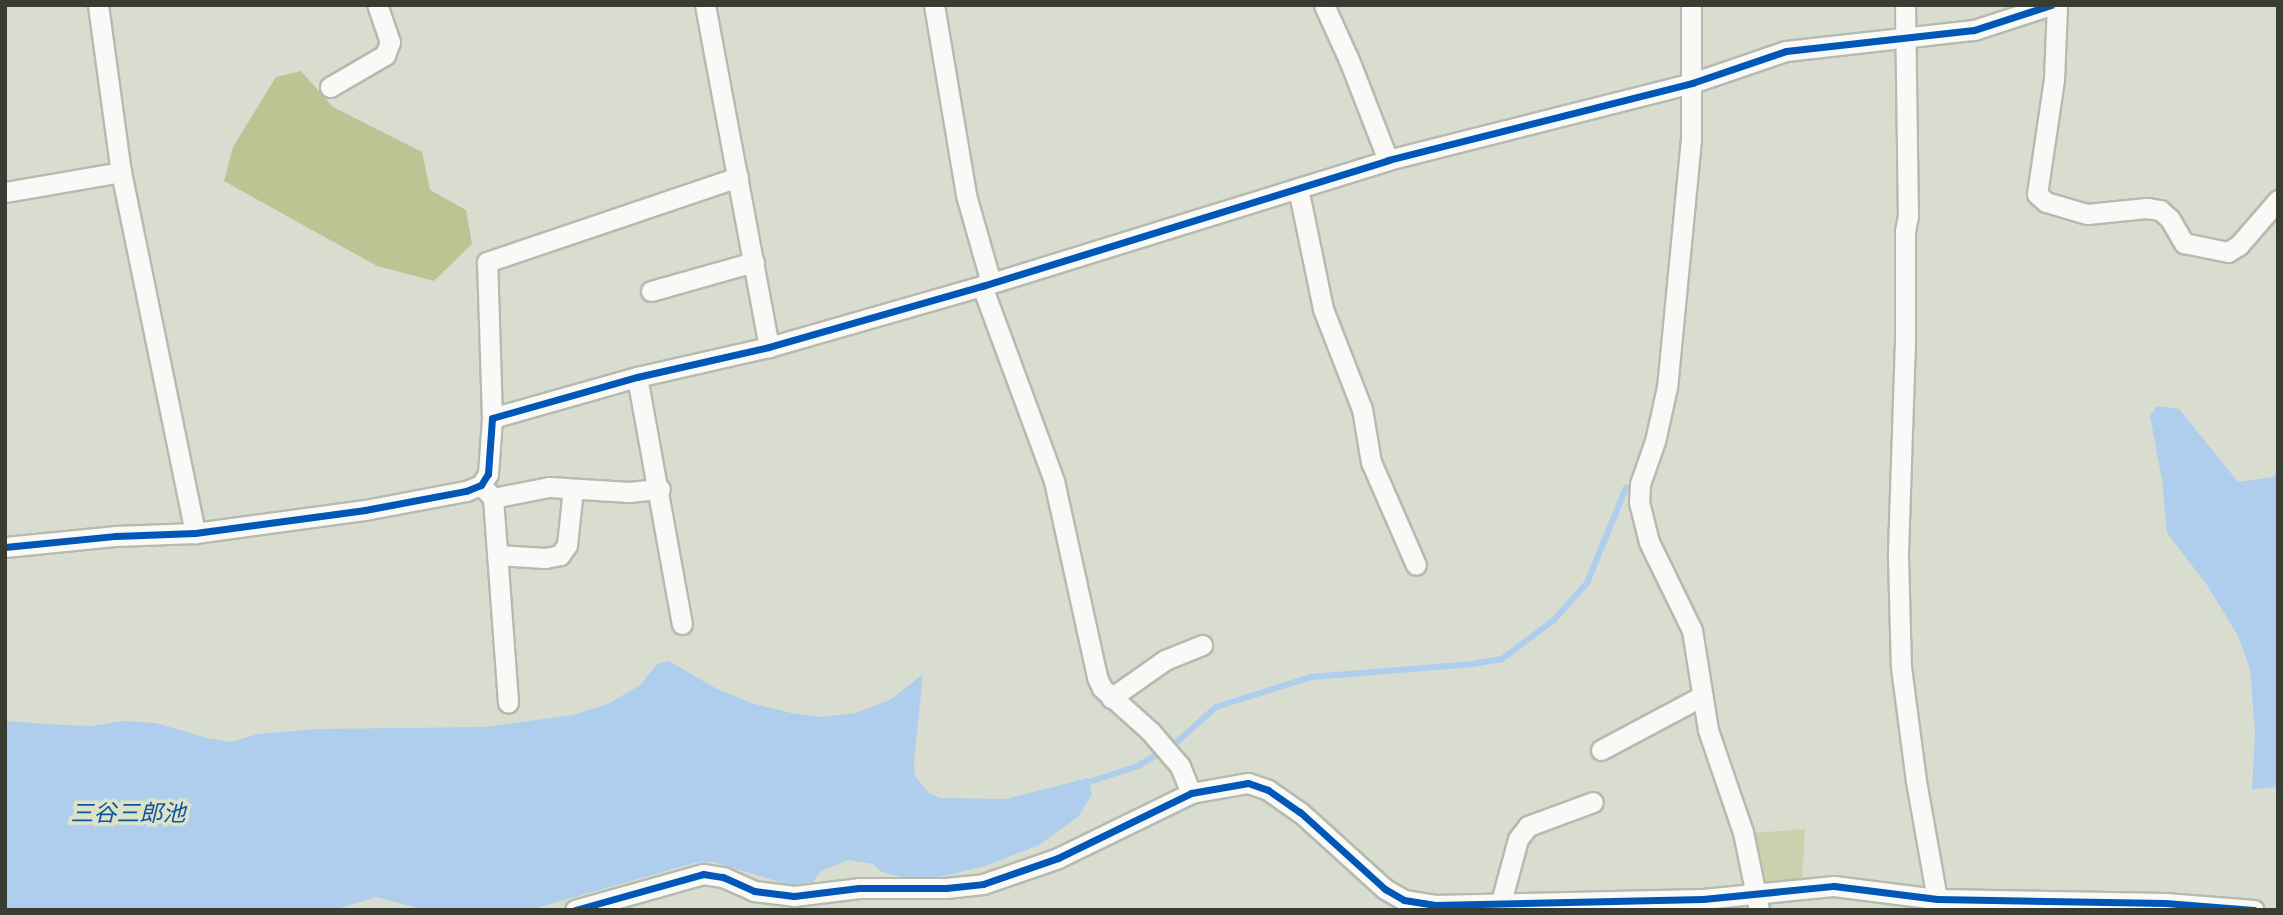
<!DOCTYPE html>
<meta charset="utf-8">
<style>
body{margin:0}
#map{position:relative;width:2283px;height:915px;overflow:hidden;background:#d9ddcf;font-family:"Alegreya Sans","Noto Sans JP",sans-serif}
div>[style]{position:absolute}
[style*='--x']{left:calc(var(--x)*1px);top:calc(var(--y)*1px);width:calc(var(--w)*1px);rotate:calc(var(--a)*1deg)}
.green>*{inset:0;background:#c9d2ad}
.forest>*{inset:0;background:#bbc594}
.water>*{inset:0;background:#afcdec}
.stream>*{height:6px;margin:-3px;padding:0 3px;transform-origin:3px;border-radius:3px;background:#afcdec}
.roads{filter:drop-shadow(2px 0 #b6baaf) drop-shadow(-2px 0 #b6baaf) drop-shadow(0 2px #b6baaf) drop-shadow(0 -2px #b6baaf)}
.street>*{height:19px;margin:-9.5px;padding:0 9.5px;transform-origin:9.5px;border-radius:9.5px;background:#f9faf8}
.cycleway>*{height:7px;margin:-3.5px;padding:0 3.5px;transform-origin:3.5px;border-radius:3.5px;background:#0057b8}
span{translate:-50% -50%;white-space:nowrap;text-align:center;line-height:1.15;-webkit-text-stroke:7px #dce3c9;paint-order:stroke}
.water-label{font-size:23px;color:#10569f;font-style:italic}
.frame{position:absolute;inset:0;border:7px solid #393c31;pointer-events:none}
</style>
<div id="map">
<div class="green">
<i style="clip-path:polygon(1805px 829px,1802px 881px,1769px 886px,1760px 881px,1752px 833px)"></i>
</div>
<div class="forest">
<i style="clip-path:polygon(301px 71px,333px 107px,422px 152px,430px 190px,466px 210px,472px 244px,434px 281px,377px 266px,224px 181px,233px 147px,276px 77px)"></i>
</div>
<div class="water">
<i style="clip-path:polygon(2157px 406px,2179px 409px,2238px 482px,2272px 477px,2278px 470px,2278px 787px,2252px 789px,2255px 732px,2250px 669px,2238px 636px,2207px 585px,2167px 533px,2162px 480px,2150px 416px)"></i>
<i style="clip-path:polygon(669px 661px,715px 688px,751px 703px,791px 713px,822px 717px,856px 713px,890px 700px,923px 674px,914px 760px,915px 776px,929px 793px,940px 798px,1006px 799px,1088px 778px,1092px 794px,1079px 816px,1039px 845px,985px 866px,939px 877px,905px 878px,882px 872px,873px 864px,848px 860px,821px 871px,813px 882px,790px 885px,713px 862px,694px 863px,529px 910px,425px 910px,377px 897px,333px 910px,5px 910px,5px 721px,62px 725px,93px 726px,123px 721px,156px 723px,207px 738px,231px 742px,258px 734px,317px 729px,487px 727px,573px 715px,608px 704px,640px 685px,657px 664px)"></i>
</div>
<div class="stream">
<i style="--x:1089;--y:782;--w:52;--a:-18.1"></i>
<i style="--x:1138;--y:766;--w:46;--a:-31.6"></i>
<i style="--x:1177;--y:742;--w:52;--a:-41.9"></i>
<i style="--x:1216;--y:707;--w:100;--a:-17.5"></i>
<i style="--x:1311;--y:677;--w:163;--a:-4.6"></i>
<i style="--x:1473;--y:664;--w:29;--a:-10"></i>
<i style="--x:1502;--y:659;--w:65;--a:-36.9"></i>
<i style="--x:1554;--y:620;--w:50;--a:-48.3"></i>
<i style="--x:1587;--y:583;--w:103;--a:-67.7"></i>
</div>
<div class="roads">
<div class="street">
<i style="--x:98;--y:5;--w:169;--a:82.2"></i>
<i style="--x:121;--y:172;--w:369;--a:78.4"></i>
<i style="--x:705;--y:5;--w:348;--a:79.4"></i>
<i style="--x:934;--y:5;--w:193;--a:80.4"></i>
<i style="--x:966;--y:195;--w:91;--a:74.1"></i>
<i style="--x:1324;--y:5;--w:60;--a:65.6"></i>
<i style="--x:1349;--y:60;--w:107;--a:68.7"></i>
<i style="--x:1691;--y:5;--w:134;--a:90"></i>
<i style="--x:1691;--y:139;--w:249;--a:95.5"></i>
<i style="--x:1667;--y:387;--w:55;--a:102.5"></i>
<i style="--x:1655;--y:441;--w:46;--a:109.2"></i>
<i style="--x:1640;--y:484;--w:18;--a:93"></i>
<i style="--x:1639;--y:502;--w:41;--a:76"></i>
<i style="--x:1649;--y:542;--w:98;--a:64"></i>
<i style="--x:1692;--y:630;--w:101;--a:80.9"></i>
<i style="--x:1708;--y:730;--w:108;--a:71.1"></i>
<i style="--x:1743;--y:832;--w:80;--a:78.4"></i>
<i style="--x:1905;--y:5;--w:211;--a:89.2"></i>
<i style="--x:1908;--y:216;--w:15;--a:101"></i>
<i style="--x:1905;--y:231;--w:110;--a:90"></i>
<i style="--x:1905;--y:341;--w:215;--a:91.9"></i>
<i style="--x:1898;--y:556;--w:111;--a:88.5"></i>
<i style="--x:1901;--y:667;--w:115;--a:82.5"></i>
<i style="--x:1916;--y:781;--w:120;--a:79.9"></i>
<i style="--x:2057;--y:5;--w:74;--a:92.3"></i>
<i style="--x:2054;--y:79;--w:116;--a:98.4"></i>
<i style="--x:2037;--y:194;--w:12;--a:42"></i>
<i style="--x:2046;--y:202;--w:43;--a:16.3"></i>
<i style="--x:2087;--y:214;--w:60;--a:-5.7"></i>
<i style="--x:2147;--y:208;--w:13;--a:9"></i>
<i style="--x:2160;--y:210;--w:13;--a:42"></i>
<i style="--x:2170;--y:219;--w:28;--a:60"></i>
<i style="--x:2184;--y:243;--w:45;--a:11.6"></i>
<i style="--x:2228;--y:252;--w:13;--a:-32"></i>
<i style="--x:2239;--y:245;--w:60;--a:-49.1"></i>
<i style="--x:330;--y:87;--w:64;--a:-30.2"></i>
<i style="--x:385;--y:55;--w:14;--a:-69"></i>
<i style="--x:390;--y:42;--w:39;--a:-109"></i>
<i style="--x:1298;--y:188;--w:124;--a:78.3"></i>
<i style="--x:1323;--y:309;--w:107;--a:68.7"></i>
<i style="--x:1362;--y:409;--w:54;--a:80.4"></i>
<i style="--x:1371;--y:462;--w:112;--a:66.4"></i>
<i style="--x:5;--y:192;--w:118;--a:-9.8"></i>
<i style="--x:982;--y:286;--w:208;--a:69.7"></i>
<i style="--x:1054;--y:481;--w:201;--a:77.6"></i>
<i style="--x:1097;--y:677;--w:12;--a:66"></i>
<i style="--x:1102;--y:688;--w:64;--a:41.9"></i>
<i style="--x:1150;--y:731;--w:46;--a:49.4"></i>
<i style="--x:1180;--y:766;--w:29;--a:68"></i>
<i style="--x:651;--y:291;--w:107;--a:-15.7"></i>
<i style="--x:637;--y:377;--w:251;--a:79.7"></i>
<i style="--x:492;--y:418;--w:156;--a:-91.8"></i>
<i style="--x:487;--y:262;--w:265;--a:-18.7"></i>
<i style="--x:481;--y:485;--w:18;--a:47"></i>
<i style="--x:493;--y:498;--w:205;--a:85.8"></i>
<i style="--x:493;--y:498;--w:57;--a:-11.1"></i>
<i style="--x:549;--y:487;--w:80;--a:3.6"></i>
<i style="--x:629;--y:492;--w:31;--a:-6"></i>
<i style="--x:5;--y:547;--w:112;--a:-5.7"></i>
<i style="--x:116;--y:536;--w:79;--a:-2.2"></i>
<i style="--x:195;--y:533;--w:172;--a:-7.7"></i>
<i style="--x:365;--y:510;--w:103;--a:-10.7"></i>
<i style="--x:466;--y:491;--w:16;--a:-22"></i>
<i style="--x:481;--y:485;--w:13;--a:-58"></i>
<i style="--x:488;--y:474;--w:56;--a:-85.9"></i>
<i style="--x:492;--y:418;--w:151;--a:-15.8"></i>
<i style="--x:637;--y:377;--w:135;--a:-12.8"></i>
<i style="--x:769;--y:347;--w:222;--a:-16"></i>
<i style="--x:982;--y:286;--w:425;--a:-17.2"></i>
<i style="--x:1388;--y:160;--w:314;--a:-14.2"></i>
<i style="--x:1692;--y:83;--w:99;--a:-18.8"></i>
<i style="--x:1786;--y:51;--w:189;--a:-6.4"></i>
<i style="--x:1974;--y:30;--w:81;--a:-18"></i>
<i style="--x:497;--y:555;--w:48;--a:3.6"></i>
<i style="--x:545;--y:558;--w:15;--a:-11"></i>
<i style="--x:560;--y:555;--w:12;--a:-55"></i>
<i style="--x:567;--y:545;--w:56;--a:-83.9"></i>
<i style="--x:1111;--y:698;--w:66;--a:-35.1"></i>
<i style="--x:1165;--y:660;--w:40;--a:-22"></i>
<i style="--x:1601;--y:750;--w:115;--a:-28.1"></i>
<i style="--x:1501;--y:902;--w:65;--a:-74.9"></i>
<i style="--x:1518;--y:839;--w:16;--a:-52"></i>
<i style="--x:1528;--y:826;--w:69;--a:-20.3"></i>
<i style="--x:575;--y:910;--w:133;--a:-15.7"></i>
<i style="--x:703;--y:874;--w:20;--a:9"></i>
<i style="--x:723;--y:877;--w:34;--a:24"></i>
<i style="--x:754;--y:891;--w:40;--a:7.1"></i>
<i style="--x:794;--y:896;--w:65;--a:-7"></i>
<i style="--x:859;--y:888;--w:87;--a:0"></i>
<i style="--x:946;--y:888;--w:37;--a:-6"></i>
<i style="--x:983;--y:884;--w:79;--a:-19.1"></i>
<i style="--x:1058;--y:858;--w:148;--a:-26"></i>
<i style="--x:1191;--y:793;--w:58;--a:-10"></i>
<i style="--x:1248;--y:783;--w:21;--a:19"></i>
<i style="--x:1268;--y:790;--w:39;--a:35"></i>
<i style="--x:1300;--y:812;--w:115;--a:42.2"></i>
<i style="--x:1385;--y:889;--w:22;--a:30"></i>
<i style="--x:1404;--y:900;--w:30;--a:9"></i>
<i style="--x:1434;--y:905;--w:269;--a:-1.3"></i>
<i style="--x:1703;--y:899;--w:132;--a:-5.7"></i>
<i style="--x:1834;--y:886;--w:104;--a:7.2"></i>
<i style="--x:1937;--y:899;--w:228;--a:1"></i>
<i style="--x:2165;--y:903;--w:89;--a:4.5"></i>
</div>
</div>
<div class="cycleway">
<i style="--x:5;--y:547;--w:112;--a:-5.7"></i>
<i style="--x:116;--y:536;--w:79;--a:-2.2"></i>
<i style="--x:195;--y:533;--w:172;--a:-7.7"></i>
<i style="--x:365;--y:510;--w:103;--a:-10.7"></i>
<i style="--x:466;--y:491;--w:16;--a:-22"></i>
<i style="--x:481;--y:485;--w:13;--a:-58"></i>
<i style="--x:488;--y:474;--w:56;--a:-85.9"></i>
<i style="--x:492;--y:418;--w:151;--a:-15.8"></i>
<i style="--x:637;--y:377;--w:135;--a:-12.8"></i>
<i style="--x:769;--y:347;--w:222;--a:-16"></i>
<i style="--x:982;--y:286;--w:425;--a:-17.2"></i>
<i style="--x:1388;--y:160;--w:314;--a:-14.2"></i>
<i style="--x:1692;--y:83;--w:99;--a:-18.8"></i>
<i style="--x:1786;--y:51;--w:189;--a:-6.4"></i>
<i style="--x:1974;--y:30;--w:81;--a:-18"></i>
<i style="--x:575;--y:910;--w:133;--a:-15.7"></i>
<i style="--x:703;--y:874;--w:20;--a:9"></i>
<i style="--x:723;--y:877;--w:34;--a:24"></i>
<i style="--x:754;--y:891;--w:40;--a:7.1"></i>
<i style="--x:794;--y:896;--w:65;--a:-7"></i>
<i style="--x:859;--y:888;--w:87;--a:0"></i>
<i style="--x:946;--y:888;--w:37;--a:-6"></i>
<i style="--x:983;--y:884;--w:79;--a:-19.1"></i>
<i style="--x:1058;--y:858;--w:148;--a:-26"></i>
<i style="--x:1191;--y:793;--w:58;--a:-10"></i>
<i style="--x:1248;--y:783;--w:21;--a:19"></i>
<i style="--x:1268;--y:790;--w:39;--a:35"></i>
<i style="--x:1300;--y:812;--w:115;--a:42.2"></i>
<i style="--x:1385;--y:889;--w:22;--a:30"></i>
<i style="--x:1404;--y:900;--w:30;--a:9"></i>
<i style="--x:1434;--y:905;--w:269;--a:-1.3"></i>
<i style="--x:1703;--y:899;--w:132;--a:-5.7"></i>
<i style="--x:1834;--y:886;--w:104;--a:7.2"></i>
<i style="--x:1937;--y:899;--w:228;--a:1"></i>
<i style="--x:2165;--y:903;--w:89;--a:4.5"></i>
</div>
<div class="water-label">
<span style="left:128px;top:815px">三谷三郎池</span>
</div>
<div class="frame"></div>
</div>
